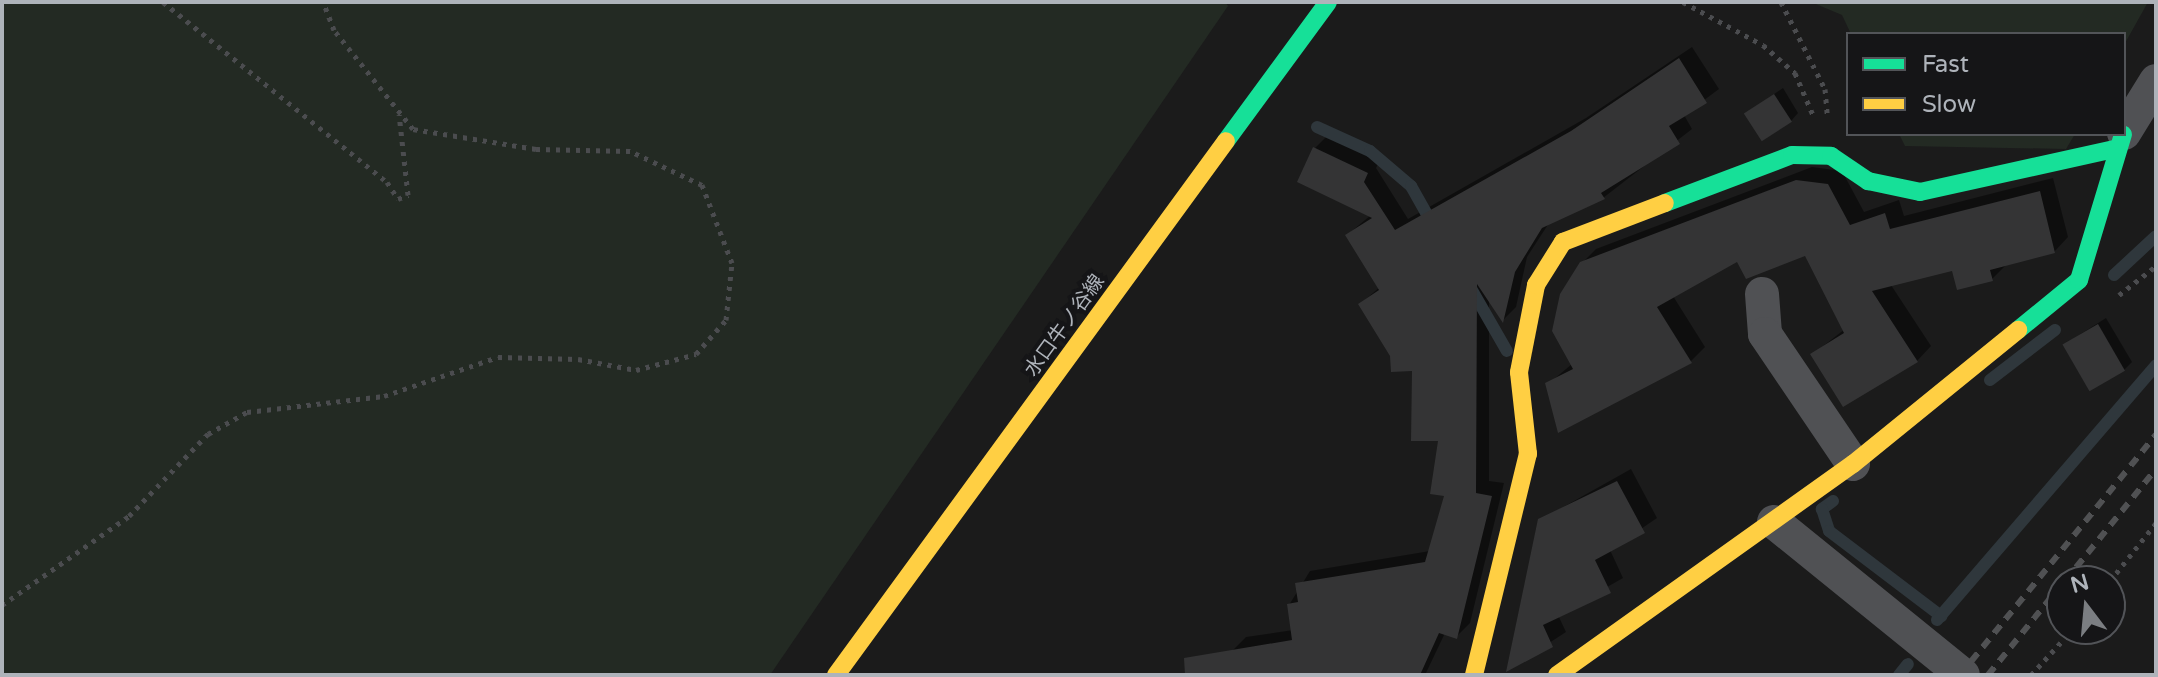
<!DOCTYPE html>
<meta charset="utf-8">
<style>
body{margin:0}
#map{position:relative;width:2158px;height:677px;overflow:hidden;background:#1b1b1b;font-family:"Varela Round","Noto Sans JP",sans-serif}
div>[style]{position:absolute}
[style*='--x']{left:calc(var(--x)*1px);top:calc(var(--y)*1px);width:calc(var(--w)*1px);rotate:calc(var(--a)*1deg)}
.green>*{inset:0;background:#232a23}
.shadow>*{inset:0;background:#0007}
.stream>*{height:12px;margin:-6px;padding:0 6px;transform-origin:6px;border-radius:6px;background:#2f373c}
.building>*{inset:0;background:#343435;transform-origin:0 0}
.path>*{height:5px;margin-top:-2.5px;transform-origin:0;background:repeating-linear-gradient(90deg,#4b4c4f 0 4px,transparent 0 10px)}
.street>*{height:34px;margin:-17px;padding:0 17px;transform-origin:17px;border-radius:17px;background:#505154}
.fast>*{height:18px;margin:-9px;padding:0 9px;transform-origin:9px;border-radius:9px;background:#16e098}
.slow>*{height:18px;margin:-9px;padding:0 9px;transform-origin:9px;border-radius:9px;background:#ffcf43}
.rail>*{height:6px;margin-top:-3px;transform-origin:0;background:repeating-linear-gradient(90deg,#505153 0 10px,transparent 0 18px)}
span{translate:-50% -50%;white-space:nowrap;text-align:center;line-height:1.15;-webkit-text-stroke:8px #151517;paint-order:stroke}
.street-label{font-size:20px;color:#aeb3ba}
.frame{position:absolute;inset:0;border:4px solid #aeb3ba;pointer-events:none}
.legend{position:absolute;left:1846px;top:32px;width:280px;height:104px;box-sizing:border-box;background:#151517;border:2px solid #525458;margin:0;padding:10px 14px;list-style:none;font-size:24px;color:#aeb3ba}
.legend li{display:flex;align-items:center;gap:16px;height:40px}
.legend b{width:40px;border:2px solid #525458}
.north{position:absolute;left:2046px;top:565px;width:80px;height:80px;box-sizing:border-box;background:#151517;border:2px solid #525458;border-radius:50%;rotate:344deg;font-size:22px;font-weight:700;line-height:32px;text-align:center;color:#aeb3ba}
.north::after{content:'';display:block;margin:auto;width:28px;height:36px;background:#7b7e82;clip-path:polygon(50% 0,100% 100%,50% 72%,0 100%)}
</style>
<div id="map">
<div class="green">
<i style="clip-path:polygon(2px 2px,1225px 2px,1228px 6px,770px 675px,2px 675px)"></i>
<i style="clip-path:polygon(1811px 2px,2148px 2px,2124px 45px,2124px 34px,1851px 34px,1842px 15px)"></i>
<i style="clip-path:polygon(1899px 134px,2075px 134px,2066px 149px,1905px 146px)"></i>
</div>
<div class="shadow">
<i style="clip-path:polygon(1692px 47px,1719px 89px,1684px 115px,1692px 129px,1603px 198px,1549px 223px,1527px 257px,1516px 307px,1503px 320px,1489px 298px,1489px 481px,1504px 483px,1470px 623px,1457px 636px,1445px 633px,1425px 675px,1236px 675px,1232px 651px,1246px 637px,1293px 630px,1289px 605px,1310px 571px,1430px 551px,1446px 494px,1440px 439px,1414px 368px,1360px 304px,1380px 287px,1347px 235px,1371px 215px,1315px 148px,1328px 135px,1380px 160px,1376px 168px,1408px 219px,1586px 118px)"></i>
<i style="clip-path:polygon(1783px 88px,1798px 113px,1791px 121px,1747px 113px)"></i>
<i style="clip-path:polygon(1812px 167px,1842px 171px,1864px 212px,1899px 200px,1904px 216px,2053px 178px,2068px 237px,2054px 252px,2006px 265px,1992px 279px,1953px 268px,1891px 285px,1931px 346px,1917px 361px,1813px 354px,1845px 329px,1806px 254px,1738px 259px,1673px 296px,1705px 347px,1691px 361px,1548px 384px,1572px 364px,1581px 264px,1596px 249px)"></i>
<i style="clip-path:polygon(2106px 318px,2132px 362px,2124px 370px,2065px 344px)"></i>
<i style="clip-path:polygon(1631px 469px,1657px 518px,1610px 550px,1623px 578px,1558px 615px,1566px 632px,1509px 669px,1540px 520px)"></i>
</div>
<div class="stream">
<i style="--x:1317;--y:127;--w:58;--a:24.4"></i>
<i style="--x:1370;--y:151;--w:54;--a:40.5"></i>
<i style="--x:1411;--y:186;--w:45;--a:60.6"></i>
<i style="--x:2114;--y:275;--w:57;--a:-42.9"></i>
<i style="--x:1469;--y:285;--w:76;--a:60.1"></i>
<i style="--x:1990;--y:380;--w:82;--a:-37.6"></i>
<i style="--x:1833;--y:501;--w:14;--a:144"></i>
<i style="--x:1822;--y:509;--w:23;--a:72"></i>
<i style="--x:1829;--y:531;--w:141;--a:37.2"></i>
<i style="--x:1937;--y:620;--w:336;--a:-49.3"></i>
<i style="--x:1899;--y:675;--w:14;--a:-51"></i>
</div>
<div class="building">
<i style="clip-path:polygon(1679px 58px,1707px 103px,1669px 126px,1680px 144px,1601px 193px,1605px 199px,1542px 228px,1515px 272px,1503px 323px,1477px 284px,1476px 493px,1492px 496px,1457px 639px,1439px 633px,1420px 675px,1185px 675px,1184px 658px,1292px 640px,1287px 604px,1298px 602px,1295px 583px,1425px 562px,1444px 496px,1430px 494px,1438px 441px,1411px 441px,1412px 371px,1391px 372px,1390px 356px,1358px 304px,1379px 290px,1345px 235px,1372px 218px,1297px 182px,1313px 147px,1368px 173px,1364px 182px,1395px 230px,1571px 131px)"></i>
<i style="left:1774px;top:94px;width:33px;height:36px;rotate:57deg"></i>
<i style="clip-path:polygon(1796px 180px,1828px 184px,1850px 225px,1885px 213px,1890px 229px,2040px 191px,2055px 253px,1990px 270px,1993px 281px,1957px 290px,1952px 271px,1872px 291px,1918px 362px,1843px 407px,1810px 354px,1844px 333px,1805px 256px,1746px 279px,1737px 262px,1657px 307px,1692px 363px,1558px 433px,1545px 383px,1573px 369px,1552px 331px,1560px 294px,1580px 262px)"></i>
<i style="left:2098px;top:324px;width:54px;height:41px;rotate:60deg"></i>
<i style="clip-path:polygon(1617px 481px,1645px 533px,1595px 560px,1611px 593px,1543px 625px,1553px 647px,1506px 672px,1538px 519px)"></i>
</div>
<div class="path">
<i style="--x:163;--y:2;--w:287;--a:38.8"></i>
<i style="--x:387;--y:182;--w:20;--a:57"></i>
<i style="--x:398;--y:199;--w:11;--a:-22"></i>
<i style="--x:408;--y:195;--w:81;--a:-96.3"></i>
<i style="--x:1683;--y:2;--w:91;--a:28.3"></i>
<i style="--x:1763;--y:45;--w:43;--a:41.2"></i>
<i style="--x:1795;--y:73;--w:46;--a:66.8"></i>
<i style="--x:1781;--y:2;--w:97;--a:63.2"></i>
<i style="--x:1825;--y:89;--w:25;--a:85"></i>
<i style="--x:2119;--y:295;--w:47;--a:-38.1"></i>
<i style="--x:2110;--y:581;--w:74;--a:-51.6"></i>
<i style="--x:2;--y:605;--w:155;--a:-35"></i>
<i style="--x:129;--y:516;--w:114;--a:-46.1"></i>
<i style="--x:208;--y:434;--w:45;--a:-29.4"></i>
<i style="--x:247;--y:412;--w:138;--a:-6.7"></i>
<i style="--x:384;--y:396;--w:120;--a:-18.9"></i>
<i style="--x:498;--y:357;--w:80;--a:1.4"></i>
<i style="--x:578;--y:359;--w:59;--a:10.7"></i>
<i style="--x:636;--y:370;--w:62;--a:-14.9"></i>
<i style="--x:696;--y:354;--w:45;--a:-48.6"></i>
<i style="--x:726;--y:320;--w:57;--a:-84"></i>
<i style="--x:732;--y:263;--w:84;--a:-111"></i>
<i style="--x:702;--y:185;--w:80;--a:-154.7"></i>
<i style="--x:630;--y:151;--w:94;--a:-178.8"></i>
<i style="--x:536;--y:149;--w:125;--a:-170.8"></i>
<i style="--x:413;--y:129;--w:127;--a:-128.6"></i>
<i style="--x:334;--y:30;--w:30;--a:-111"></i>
<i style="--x:2031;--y:675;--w:62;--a:-47.6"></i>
</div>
<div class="street">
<i style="--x:2124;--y:133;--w:61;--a:-58.4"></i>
<i style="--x:1762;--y:294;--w:40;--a:85.7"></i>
<i style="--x:1765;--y:334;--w:157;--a:55.9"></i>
<i style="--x:1774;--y:522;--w:243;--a:39"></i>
</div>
<div class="fast">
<i style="--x:1226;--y:141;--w:172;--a:-53.7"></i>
<i style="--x:1665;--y:203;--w:136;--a:-20.7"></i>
<i style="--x:1792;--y:155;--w:39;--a:1"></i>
<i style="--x:1831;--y:156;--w:45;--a:34"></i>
<i style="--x:1868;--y:181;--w:53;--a:11.9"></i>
<i style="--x:1920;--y:192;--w:199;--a:-12.5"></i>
<i style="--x:2018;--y:330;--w:79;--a:-39.3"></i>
<i style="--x:2079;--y:280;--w:152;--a:-73.2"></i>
</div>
<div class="slow">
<i style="--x:836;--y:675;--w:661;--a:-53.86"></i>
<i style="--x:1474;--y:675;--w:228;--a:-76.3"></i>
<i style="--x:1528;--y:454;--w:82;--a:-96.3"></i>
<i style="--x:1519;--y:372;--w:89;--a:-78.9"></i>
<i style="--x:1536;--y:285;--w:51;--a:-57.9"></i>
<i style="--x:1563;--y:242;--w:109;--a:-20.9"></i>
<i style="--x:1557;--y:675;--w:364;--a:-35.5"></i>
<i style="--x:1853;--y:464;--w:213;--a:-39.1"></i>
</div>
<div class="rail">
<i style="--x:2065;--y:581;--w:144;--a:-50.9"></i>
<i style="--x:1960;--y:675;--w:310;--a:-50.8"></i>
<i style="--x:1988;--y:675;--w:117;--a:-50.9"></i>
</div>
<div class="street-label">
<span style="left:1065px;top:326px;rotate:-54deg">水口牛ノ谷線</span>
</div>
<div class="frame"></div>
<ul class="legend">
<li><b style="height:10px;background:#16e098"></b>Fast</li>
<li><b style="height:10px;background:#ffcf43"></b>Slow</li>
</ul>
<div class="north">N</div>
</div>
